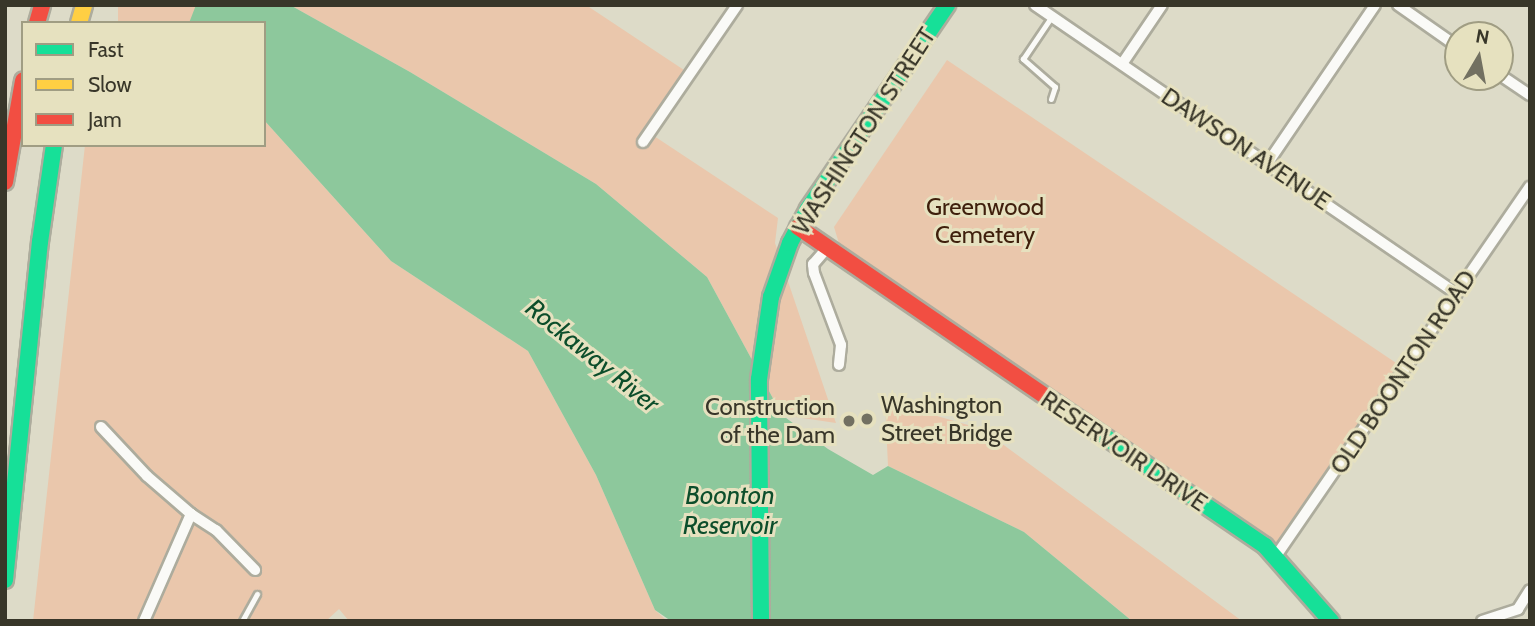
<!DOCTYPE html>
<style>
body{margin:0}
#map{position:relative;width:1535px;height:626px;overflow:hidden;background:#dddbc8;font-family:Cabin,sans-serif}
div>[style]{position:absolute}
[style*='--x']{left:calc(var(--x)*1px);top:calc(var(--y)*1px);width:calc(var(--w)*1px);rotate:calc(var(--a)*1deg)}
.green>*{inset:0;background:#eac7ac;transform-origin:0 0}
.water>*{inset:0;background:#8dc89c}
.roads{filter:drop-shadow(2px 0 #adac9d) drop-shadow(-2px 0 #adac9d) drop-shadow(0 2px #adac9d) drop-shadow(0 -2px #adac9d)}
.lane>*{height:5px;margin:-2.5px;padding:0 2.5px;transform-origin:2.5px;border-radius:2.5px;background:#fafaf7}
.street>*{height:10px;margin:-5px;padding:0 5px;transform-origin:5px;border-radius:5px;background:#fafaf7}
.fast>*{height:16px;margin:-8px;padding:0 8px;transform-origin:8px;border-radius:8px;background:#16e098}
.slow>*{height:16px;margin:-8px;padding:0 8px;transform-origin:8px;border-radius:8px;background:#ffcf43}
.jam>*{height:16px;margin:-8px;padding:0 8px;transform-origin:8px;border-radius:8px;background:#f24e42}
.dots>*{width:19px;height:19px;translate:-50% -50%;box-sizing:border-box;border:4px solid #e6e1bf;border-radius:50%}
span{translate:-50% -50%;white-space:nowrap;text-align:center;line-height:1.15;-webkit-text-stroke:6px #e6e1bf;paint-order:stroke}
.street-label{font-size:24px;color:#383629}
.park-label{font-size:24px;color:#3f1f0c}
.poi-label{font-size:24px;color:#383629}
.left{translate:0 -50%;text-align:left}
.right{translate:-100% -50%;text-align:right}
.water-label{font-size:26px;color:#0c4e2b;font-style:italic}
.frame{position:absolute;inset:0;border:7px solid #383629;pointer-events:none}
.legend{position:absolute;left:21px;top:21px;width:245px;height:126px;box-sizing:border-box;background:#e6e1bf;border:2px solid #a09d83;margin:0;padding:9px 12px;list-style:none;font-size:21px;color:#383629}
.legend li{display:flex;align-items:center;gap:14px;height:35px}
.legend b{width:35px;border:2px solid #a09d83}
.north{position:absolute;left:1444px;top:21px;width:70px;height:70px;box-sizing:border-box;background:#e6e1bf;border:2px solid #a09d83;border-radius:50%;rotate:10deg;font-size:19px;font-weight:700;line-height:28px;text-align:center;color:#383629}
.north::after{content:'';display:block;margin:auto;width:24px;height:32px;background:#727061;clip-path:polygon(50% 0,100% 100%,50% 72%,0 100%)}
</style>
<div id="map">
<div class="green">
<i style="left:118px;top:5px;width:78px;height:18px"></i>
<i style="clip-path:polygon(290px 5px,586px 5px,690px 74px,651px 134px,778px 218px,775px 243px,836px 423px,782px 415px,707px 277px,596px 184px,410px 72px)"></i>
<i style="clip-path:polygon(947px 60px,1408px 371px,1280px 555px,845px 263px,834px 227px)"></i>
<i style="clip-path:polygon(264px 120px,391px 261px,528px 351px,596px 475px,655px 610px,667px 621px,349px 621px,339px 609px,326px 621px,33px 621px,85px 145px,264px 145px)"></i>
<i style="clip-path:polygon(885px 401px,982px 429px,1242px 621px,1132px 621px,1024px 532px,888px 466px)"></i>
</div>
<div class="water">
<i style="clip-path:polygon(196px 5px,290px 5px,410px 72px,596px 184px,707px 277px,782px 415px,828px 449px,873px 475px,888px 466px,1024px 532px,1132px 621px,671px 621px,655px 610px,596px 475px,528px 351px,391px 261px,264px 120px,264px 23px,189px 23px)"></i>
</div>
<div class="roads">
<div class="lane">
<i style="--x:1051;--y:99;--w:13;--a:-72"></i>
<i style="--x:1055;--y:87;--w:43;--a:-138.8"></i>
<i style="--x:1023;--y:59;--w:52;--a:-56"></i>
<i style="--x:242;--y:621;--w:31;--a:-61"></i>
</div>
<div class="street">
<i style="--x:1035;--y:5;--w:511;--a:34.4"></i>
<i style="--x:1398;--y:5;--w:73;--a:35"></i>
<i style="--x:1122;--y:64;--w:71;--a:-55.9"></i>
<i style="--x:1500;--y:75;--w:36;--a:34"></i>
<i style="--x:643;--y:142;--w:166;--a:-55.5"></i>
<i style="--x:1267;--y:164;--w:192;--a:-55.8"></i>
<i style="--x:828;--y:247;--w:23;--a:131"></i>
<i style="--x:813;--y:264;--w:9;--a:84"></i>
<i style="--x:814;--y:273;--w:77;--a:69.4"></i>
<i style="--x:841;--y:345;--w:20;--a:96"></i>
<i style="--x:101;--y:427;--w:67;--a:46.8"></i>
<i style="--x:147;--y:476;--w:58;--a:40.8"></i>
<i style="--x:191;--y:514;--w:30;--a:33"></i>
<i style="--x:216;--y:530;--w:56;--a:45.7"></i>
<i style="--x:1276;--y:556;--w:448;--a:-55.5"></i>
<i style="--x:144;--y:621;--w:117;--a:-66.3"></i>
<i style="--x:1482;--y:621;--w:38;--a:-18"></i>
<i style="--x:1518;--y:609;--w:22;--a:-58"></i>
</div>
<div class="fast">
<i style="--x:1054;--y:402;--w:255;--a:34.3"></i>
<i style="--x:1265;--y:546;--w:100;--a:48.7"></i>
<i style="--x:5;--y:580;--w:340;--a:-84.1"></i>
<i style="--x:40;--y:242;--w:98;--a:-81.8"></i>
<i style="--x:761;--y:621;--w:242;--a:-90.5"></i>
<i style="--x:759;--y:379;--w:83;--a:-81.7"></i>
<i style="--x:771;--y:297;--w:57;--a:-70.6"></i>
<i style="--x:790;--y:243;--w:38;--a:-62"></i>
<i style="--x:808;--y:209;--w:247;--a:-55.7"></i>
</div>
<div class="slow">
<i style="--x:79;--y:23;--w:19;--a:-74"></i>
</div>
<div class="jam">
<i style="--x:37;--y:23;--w:19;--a:-74"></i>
<i style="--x:5;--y:182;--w:103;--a:-79.9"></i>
<i style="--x:798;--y:227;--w:310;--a:34.4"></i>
</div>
</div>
<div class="dots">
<i style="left:867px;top:419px;background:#727061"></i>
<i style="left:849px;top:421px;background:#727061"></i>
</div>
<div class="street-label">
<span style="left:864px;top:131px;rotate:-57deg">WASHINGTON STREET</span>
<span style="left:1246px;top:149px;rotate:34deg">DAWSON AVENUE</span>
<span style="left:1403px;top:372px;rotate:-56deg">OLD BOONTON ROAD</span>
<span style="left:1124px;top:451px;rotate:34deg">RESERVOIR DRIVE</span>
</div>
<div class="park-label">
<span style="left:985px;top:221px">Greenwood<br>Cemetery</span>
</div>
<div class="poi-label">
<span class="left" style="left:881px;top:419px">Washington<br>Street Bridge</span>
<span class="right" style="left:835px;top:421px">Construction<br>of the Dam</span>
</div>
<div class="water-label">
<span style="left:592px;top:356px;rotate:39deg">Rockaway River</span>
<span style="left:730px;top:511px">Boonton<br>Reservoir</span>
</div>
<div class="frame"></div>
<ul class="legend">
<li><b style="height:9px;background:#16e098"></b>Fast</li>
<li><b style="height:9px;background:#ffcf43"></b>Slow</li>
<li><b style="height:9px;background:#f24e42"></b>Jam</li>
</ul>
<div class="north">N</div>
</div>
